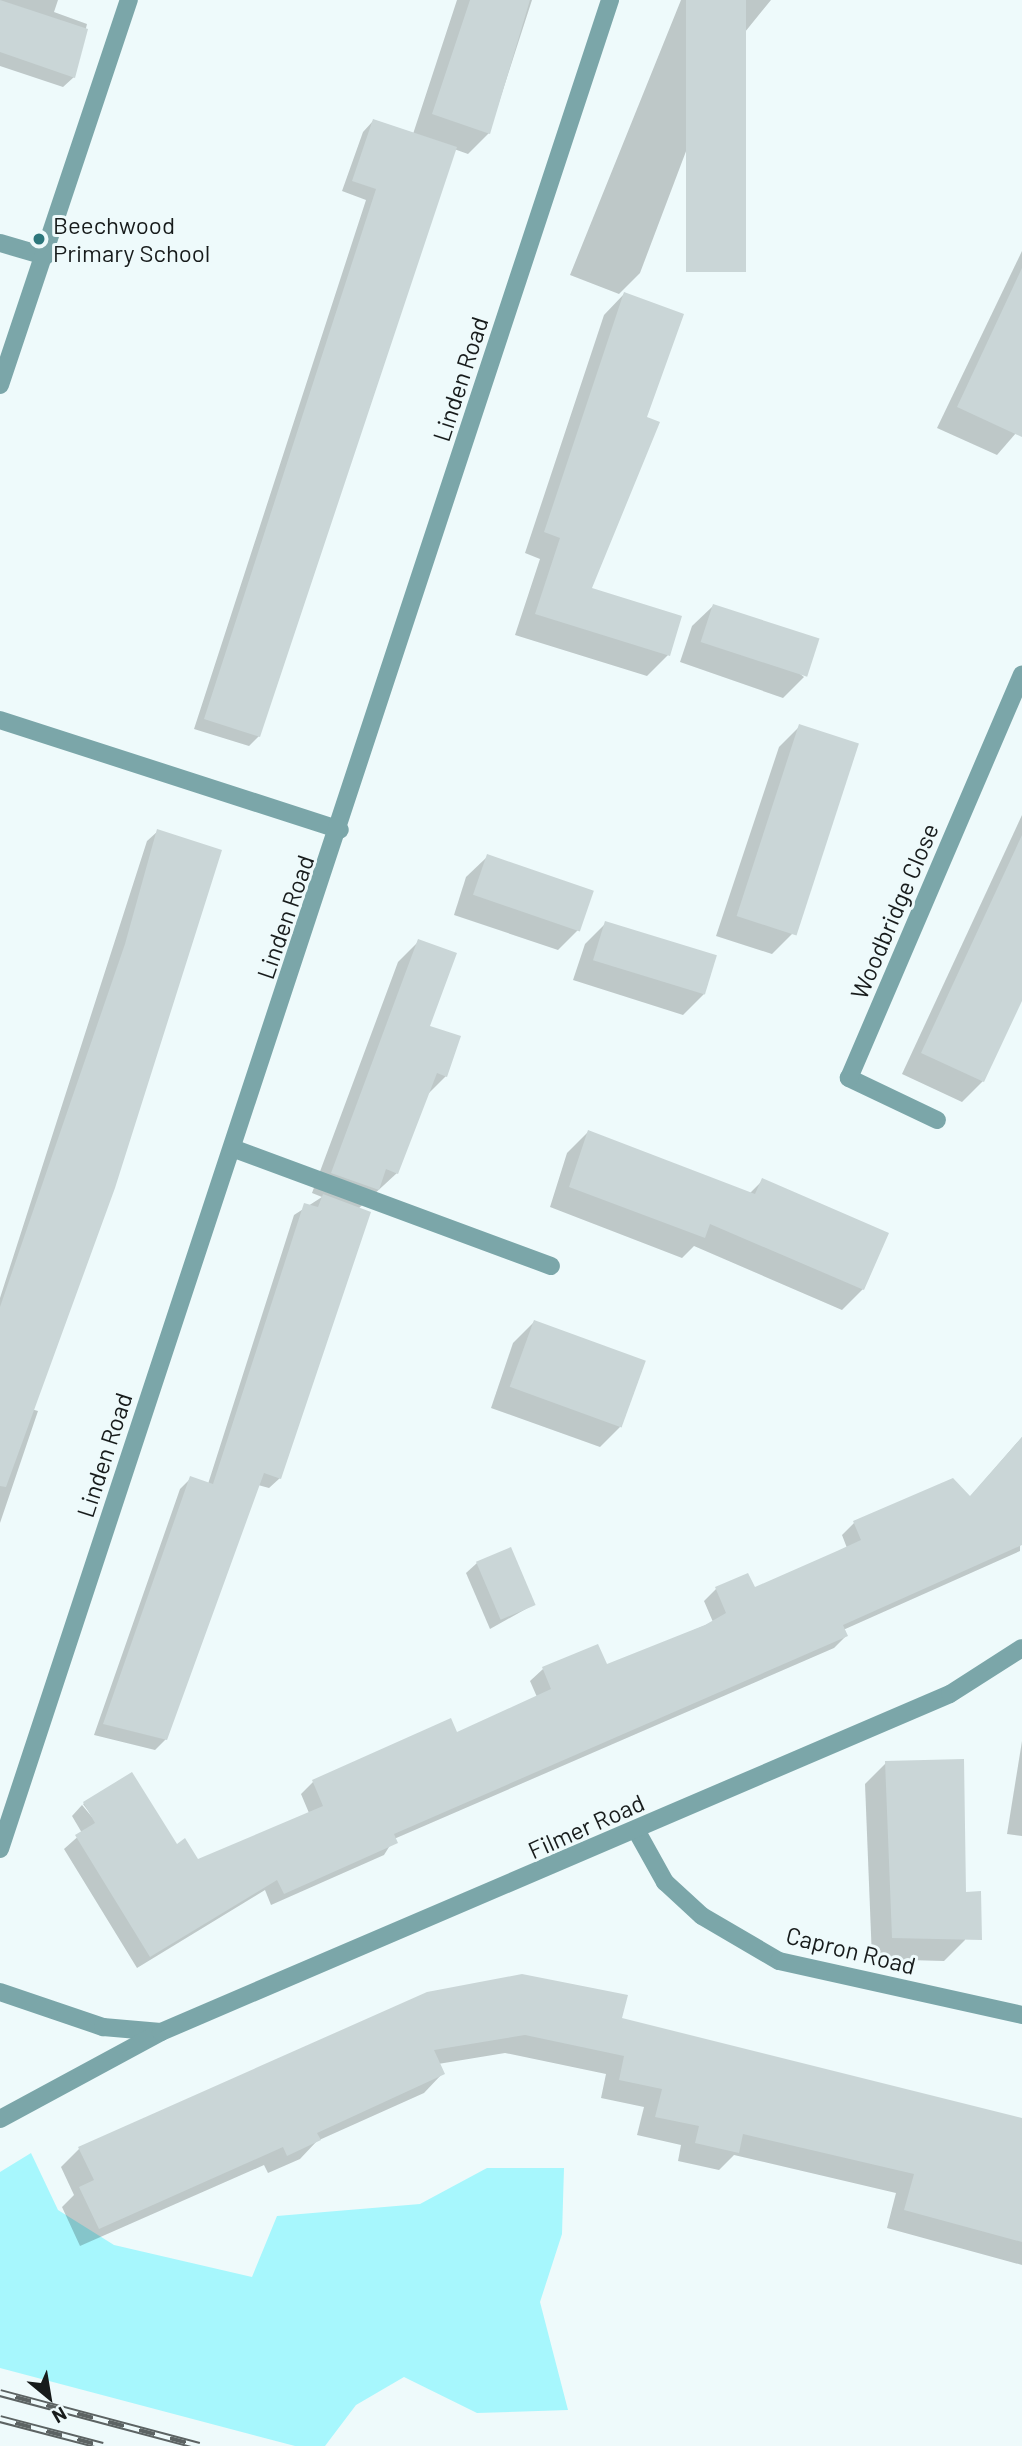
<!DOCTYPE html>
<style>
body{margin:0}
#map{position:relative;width:1022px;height:2446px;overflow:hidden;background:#eefafb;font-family:Barlow,sans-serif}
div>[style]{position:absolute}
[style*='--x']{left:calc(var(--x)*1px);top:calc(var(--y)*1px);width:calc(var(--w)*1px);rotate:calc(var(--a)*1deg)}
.green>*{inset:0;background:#a7f7fd}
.shadow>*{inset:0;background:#0003}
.building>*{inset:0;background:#cad6d7;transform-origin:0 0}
.lane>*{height:18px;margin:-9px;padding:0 9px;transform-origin:9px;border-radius:9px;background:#7ba6a9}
.street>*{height:18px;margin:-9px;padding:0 9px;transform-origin:9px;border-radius:9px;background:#7ba6a9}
.rail>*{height:8px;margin-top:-4px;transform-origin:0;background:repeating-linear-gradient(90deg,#eefafb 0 16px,#5c6363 0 32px);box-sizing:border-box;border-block:2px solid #5c6363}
.dots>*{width:19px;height:19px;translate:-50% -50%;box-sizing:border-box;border:4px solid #eefafb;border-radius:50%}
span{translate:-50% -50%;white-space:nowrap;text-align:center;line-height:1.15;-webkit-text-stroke:6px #eefafb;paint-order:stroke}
.poi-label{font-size:24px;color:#171b1b}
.left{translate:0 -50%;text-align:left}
.street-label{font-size:24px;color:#171b1b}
.north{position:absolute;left:14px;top:2362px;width:70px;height:70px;-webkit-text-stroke:5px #eefafb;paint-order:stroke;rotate:150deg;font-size:19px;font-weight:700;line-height:28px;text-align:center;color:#171b1b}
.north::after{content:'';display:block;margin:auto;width:24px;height:32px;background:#171b1b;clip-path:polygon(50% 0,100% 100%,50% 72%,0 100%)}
</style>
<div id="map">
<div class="green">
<i style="clip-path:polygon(31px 2153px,58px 2210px,114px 2245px,252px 2277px,277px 2216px,420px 2204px,487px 2168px,564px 2168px,562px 2234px,540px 2302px,568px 2410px,477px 2413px,404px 2377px,356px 2405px,325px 2446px,295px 2446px,0 2368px,0 2172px)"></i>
</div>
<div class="shadow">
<i style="clip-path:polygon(0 0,58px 0,54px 12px,87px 24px,74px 77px,63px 87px,0 66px)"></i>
<i style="clip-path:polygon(457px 0,532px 0,489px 133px,468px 154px,454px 149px,259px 736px,249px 746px,194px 729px,366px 200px,342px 191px,363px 132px,373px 121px,413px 134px)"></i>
<i style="clip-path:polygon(681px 0,771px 0,745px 32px,733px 27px,640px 273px,619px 294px,570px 275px)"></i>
<i style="clip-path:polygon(1022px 251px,1022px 426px,997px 455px,937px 428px)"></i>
<i style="clip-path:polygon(624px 294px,645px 418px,590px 589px,668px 655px,647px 676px,515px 635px,540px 559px,525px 553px,604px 315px)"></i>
<i style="clip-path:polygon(713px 606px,804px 677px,783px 698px,680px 662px,692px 626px)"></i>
<i style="clip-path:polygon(800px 726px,792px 934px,772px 954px,716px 936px,779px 747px)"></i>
<i style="clip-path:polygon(1022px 815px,1022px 996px,983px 1081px,962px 1102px,902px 1074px)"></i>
<i style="clip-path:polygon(158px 831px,31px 1409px,38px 1411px,0 1523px,0 1298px,147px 841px)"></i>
<i style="clip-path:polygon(487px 857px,579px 929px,558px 950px,454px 915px,466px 877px)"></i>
<i style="clip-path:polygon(606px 923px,704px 994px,683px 1015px,573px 980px,585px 944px)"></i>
<i style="clip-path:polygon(419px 941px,428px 1027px,446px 1076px,427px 1095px,397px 1173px,358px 1209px,280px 1478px,269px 1488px,258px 1485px,166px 1739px,155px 1750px,94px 1735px,180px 1489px,191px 1478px,208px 1484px,294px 1215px,322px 1197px,312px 1193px,398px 962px)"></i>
<i style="clip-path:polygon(588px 1132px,749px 1194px,763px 1180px,887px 1234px,863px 1289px,842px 1310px,694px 1246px,682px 1258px,550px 1207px,567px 1153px)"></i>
<i style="clip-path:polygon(534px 1322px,621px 1426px,600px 1447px,491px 1408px,513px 1343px)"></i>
<i style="clip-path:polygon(1022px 1437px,1020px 1551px,843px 1630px,846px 1636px,834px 1648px,394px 1839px,384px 1855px,271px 1905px,265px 1890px,137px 1968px,64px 1849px,82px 1833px,72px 1816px,82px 1805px,102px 1829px,83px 1804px,131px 1774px,176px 1846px,197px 1862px,309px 1813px,301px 1794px,313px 1782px,456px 1735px,537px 1697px,530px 1681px,543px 1669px,597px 1646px,606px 1667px,713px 1622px,704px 1601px,716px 1589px,754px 1589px,847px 1548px,842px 1535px,854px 1523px,969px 1498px)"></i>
<i style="clip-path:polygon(477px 1563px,533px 1605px,490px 1629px,466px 1573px)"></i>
<i style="clip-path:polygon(1022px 1741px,1022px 1836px,1007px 1834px)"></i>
<i style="clip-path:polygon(962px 1761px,965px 1940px,944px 1961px,872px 1959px,865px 1784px,886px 1763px)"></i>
<i style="clip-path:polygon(428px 1993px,620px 2019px,1022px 2119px,1022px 2265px,887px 2228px,896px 2193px,734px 2155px,719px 2170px,678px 2161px,681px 2145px,637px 2135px,644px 2107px,601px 2098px,606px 2074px,505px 2053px,438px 2064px,442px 2074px,424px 2093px,317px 2141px,300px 2159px,268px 2173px,264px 2165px,80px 2246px,62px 2207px,74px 2195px,61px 2167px,79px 2149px)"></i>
</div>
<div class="building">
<i style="clip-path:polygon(0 0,88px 29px,75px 78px,0 52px)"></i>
<i style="clip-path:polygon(470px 0,530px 0,490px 134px,432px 114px)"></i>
<i style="left:686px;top:0;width:60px;height:272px"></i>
<i style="clip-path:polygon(373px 119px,457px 147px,260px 737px,204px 719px,376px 189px,352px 181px)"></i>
<i style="clip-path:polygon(1022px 268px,1022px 437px,957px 407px)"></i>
<i style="clip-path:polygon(624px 292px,684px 314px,647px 417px,660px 422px,592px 588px,682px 616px,670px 656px,535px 614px,560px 538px,544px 532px)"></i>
<i style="left:713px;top:604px;width:112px;height:40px;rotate:18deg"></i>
<i style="left:799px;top:724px;width:63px;height:202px;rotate:18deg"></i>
<i style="clip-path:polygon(157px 829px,222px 850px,115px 1188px,6px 1487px,0 1486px,0 1307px,125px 944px)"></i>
<i style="clip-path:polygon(1022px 835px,1022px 1001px,984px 1082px,921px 1053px)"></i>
<i style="left:487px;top:854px;width:113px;height:43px;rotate:19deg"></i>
<i style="left:605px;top:921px;width:117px;height:41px;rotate:17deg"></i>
<i style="clip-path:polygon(418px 939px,457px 953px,430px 1026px,461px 1036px,447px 1077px,437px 1073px,398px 1174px,386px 1169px,379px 1190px,331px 1173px)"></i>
<i style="clip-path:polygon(588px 1130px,755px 1194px,762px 1178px,889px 1233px,864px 1290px,710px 1224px,705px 1238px,569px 1187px)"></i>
<i style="clip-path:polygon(323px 1194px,371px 1212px,281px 1479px,264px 1473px,167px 1740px,103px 1724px,190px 1476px,213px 1484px,304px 1203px,318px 1207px)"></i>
<i style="left:534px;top:1320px;width:119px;height:71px;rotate:20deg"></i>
<i style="clip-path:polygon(1022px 1437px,1022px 1545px,843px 1625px,848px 1636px,394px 1834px,398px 1843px,340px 1869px,284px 1894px,277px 1880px,150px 1957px,75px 1835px,95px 1823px,83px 1802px,132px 1772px,177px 1844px,185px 1838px,198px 1859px,323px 1806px,312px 1780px,451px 1718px,457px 1732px,551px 1689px,542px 1667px,598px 1644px,607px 1664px,705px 1625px,726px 1613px,715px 1587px,748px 1573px,755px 1587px,837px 1551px,861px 1540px,853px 1521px,953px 1478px,970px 1496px)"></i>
<i style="left:511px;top:1547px;width:63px;height:38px;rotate:67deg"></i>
<i style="clip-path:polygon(964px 1759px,966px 1892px,981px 1891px,982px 1940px,892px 1938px,885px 1761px)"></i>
<i style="clip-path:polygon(522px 1974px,628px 1995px,622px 2018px,1022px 2118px,1022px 2242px,904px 2210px,914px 2174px,743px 2134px,739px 2153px,695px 2143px,699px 2126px,655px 2117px,662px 2089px,619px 2080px,624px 2056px,525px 2035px,434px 2050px,445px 2074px,317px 2133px,321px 2140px,287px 2156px,283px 2147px,99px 2229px,79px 2187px,94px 2180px,78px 2147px,427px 1992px)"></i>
</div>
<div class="lane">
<i style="--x:0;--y:243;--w:47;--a:16.1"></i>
<i style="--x:0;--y:385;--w:406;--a:-71.5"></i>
<i style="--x:0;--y:720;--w:357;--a:17.9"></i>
<i style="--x:232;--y:1148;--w:340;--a:20.3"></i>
</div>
<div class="street">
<i style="--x:937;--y:1120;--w:98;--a:-154.5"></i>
<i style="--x:849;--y:1078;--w:439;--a:-66.8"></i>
<i style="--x:636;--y:1830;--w:60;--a:60.9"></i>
<i style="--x:665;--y:1882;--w:50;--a:42.6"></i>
<i style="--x:702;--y:1916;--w:89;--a:30.3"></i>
<i style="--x:779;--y:1961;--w:249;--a:12.5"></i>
<i style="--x:0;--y:1849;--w:1947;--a:-71.74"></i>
<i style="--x:0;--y:1992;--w:109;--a:18.8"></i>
<i style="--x:103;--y:2027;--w:58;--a:4.9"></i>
<i style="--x:0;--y:2119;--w:183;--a:-28.4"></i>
<i style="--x:161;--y:2032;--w:858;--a:-23.19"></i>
<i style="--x:950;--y:1694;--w:85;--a:-32.6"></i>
</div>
<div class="rail">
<i style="--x:0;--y:2393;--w:206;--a:14.9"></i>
<i style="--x:0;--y:2419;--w:106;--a:14.7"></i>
</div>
<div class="dots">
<i style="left:39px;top:239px;background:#2d777c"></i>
</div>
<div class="poi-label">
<span class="left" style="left:53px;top:239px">Beechwood<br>Primary School</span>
</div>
<div class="street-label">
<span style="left:460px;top:379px;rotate:-72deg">Linden Road</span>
<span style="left:894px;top:911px;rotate:-67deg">Woodbridge Close</span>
<span style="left:285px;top:917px;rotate:-71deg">Linden Road</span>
<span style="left:104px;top:1455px;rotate:-72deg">Linden Road</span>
<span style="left:586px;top:1826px;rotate:-24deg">Filmer Road</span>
<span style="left:851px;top:1950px;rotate:14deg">Capron Road</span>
</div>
<div class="north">N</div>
</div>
